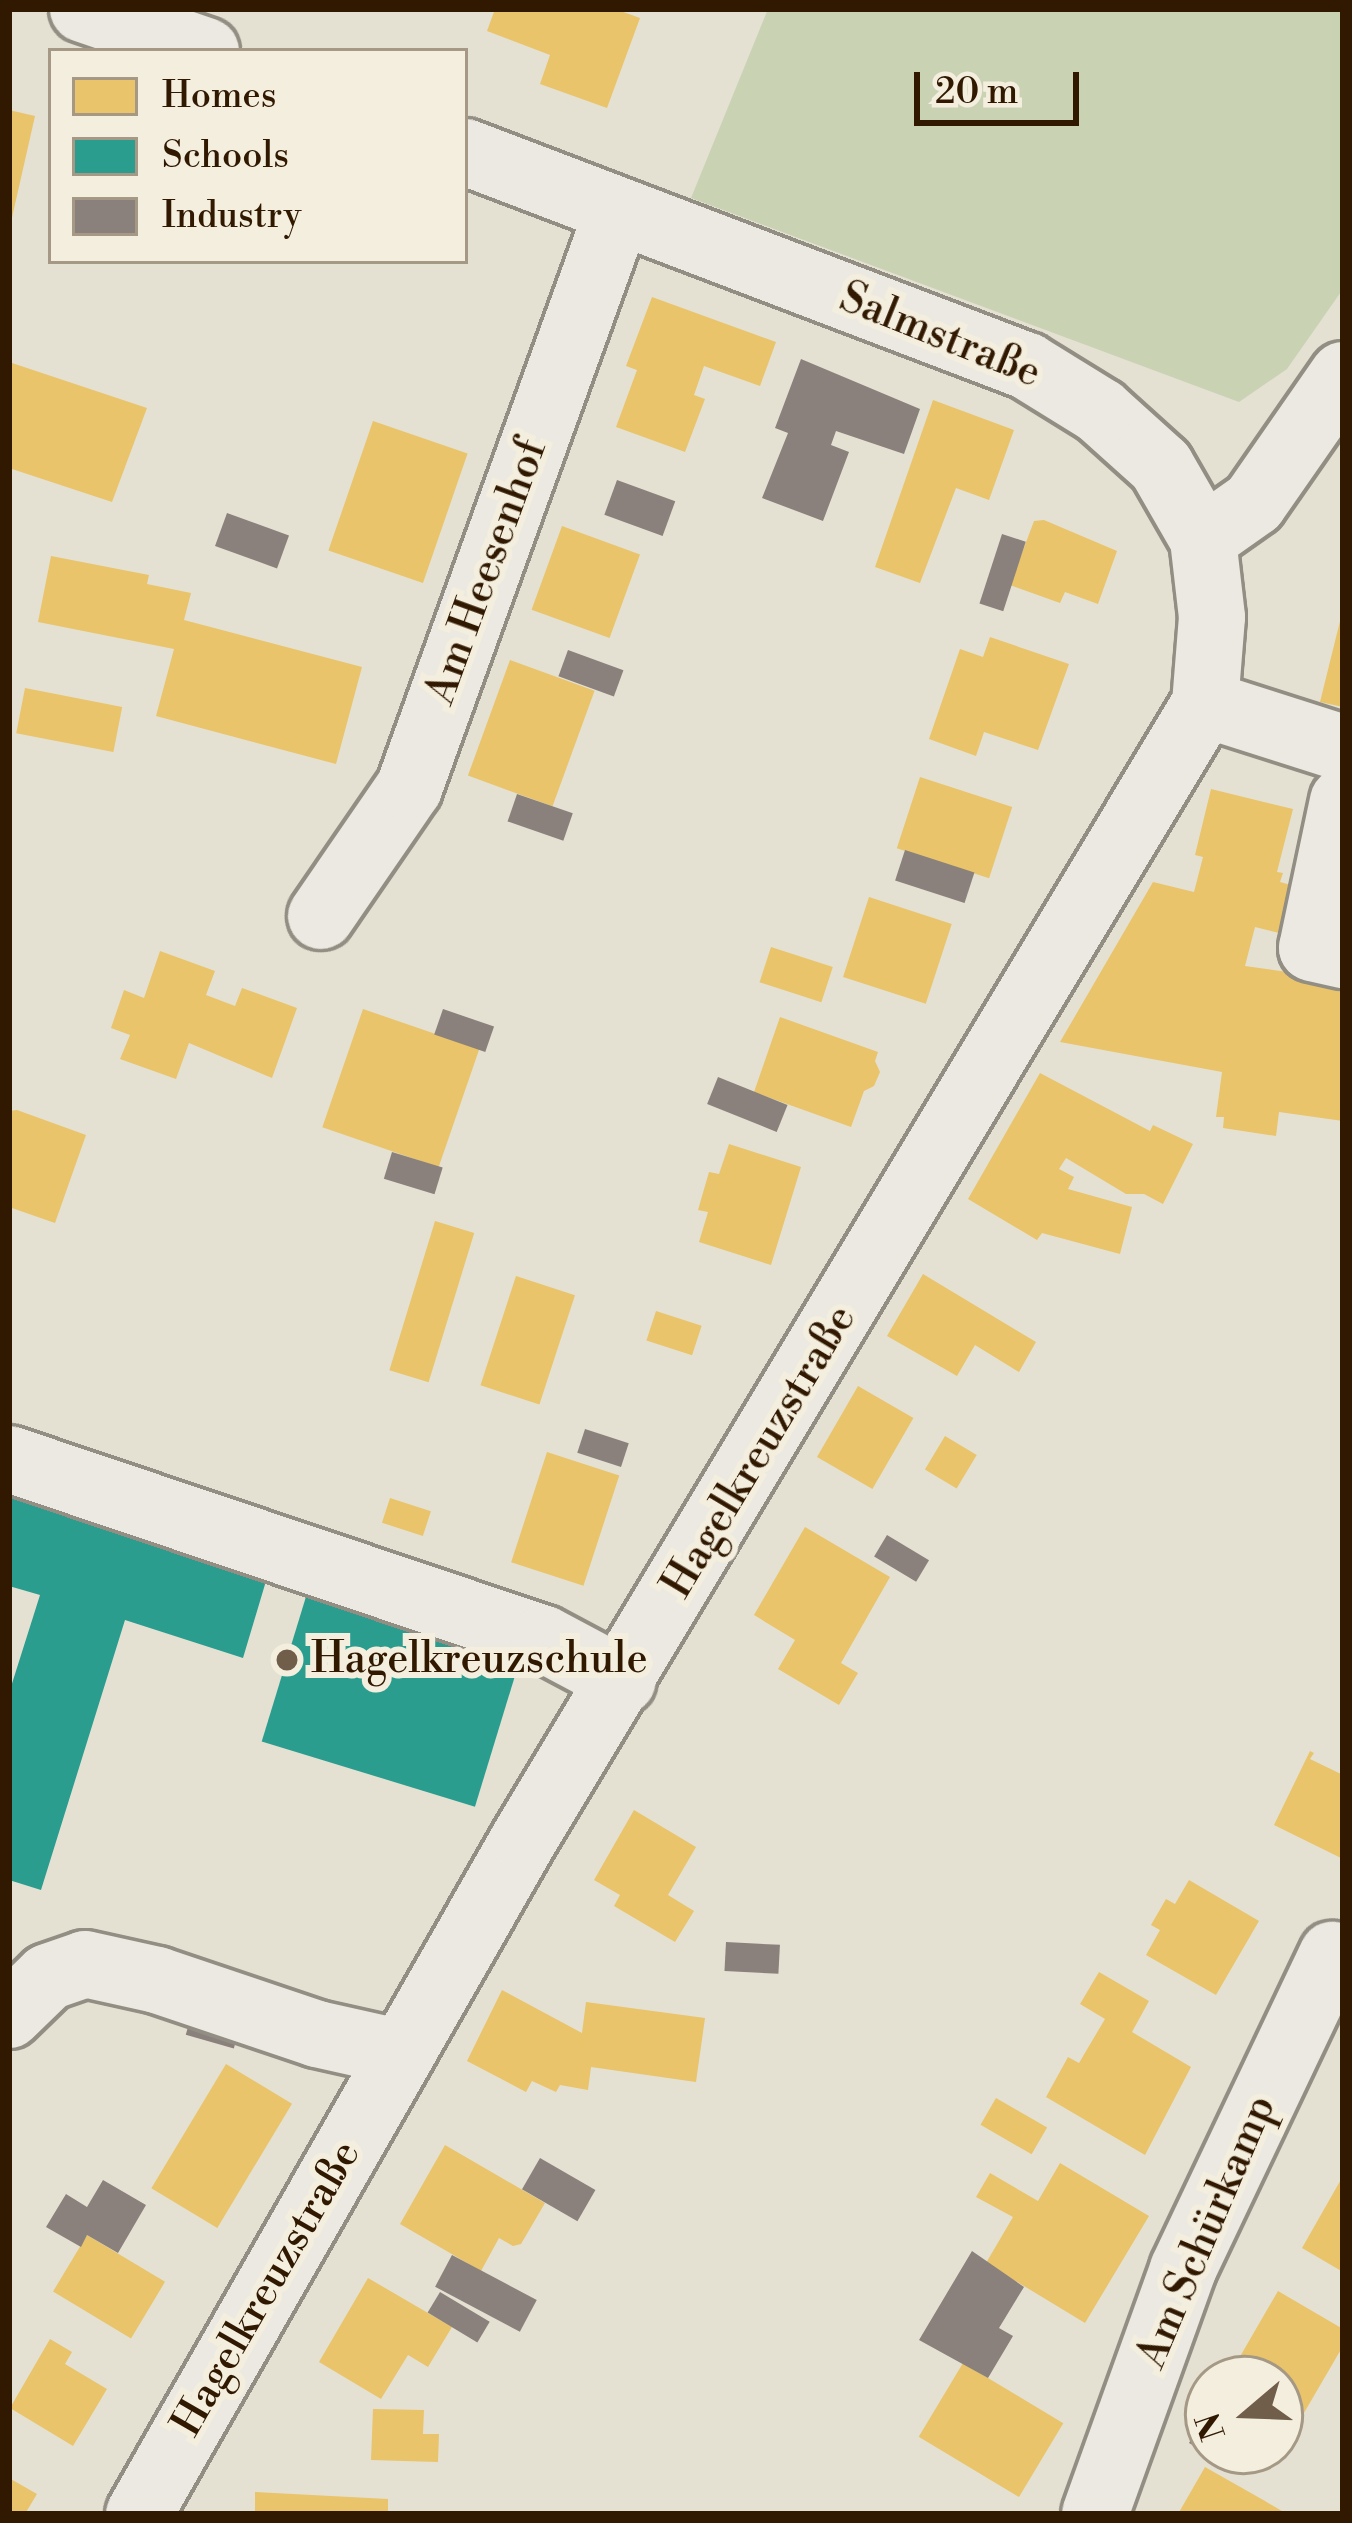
<!DOCTYPE html>
<meta charset="utf-8">
<style>
body{margin:0}
#map{position:relative;width:1352px;height:2523px;overflow:hidden;background:#e4e1d3;font-family:"Libre Bodoni",serif}
div>[style]{position:absolute}
[style*='--x']{left:calc(var(--x)*1px);top:calc(var(--y)*1px);width:calc(var(--w)*1px);rotate:calc(var(--a)*1deg)}
.green>*{inset:0;background:#cad2b4}
.homes>*{inset:0;background:#e9c46a;transform-origin:0 0}
.schools>*{inset:0;background:#2a9d8f;transform-origin:0 0}
.industry>*{inset:0;background:#8a817c;transform-origin:0 0}
.roads{filter:drop-shadow(3px 0 #938e83) drop-shadow(-3px 0 #938e83) drop-shadow(0 3px #938e83) drop-shadow(0 -3px #938e83)}
.minor>*{height:66px;margin:-33px;padding:0 33px;transform-origin:33px;border-radius:33px;background:#ebe9e1}
.dots>*{width:33px;height:33px;translate:-50% -50%;box-sizing:border-box;border:6px solid #f3eedd;border-radius:50%}
span{translate:-50% -50%;white-space:nowrap;text-align:center;line-height:1.15;-webkit-text-stroke:12px #f3eedd;paint-order:stroke}
.street-label{font-size:42px;color:#311800}
.poi-label{font-size:42px;color:#311800}
.left{translate:0 -50%;text-align:left}
.frame{position:absolute;inset:0;border:12px solid #311800;pointer-events:none}
.legend{position:absolute;left:48px;top:48px;width:420px;height:216px;box-sizing:border-box;background:#f3eedd;border:3px solid #a59885;margin:0;padding:15px 21px;list-style:none;font-size:36px;color:#311800}
.legend li{display:flex;align-items:center;gap:24px;height:60px}
.legend b{width:60px;border:3px solid #a59885}
.north{position:absolute;left:1184px;top:2355px;width:120px;height:120px;box-sizing:border-box;background:#f3eedd;border:3px solid #a59885;border-radius:50%;rotate:251deg;font-size:33px;font-weight:700;line-height:48px;text-align:center;color:#311800}
.north::after{content:'';display:block;margin:auto;width:42px;height:54px;background:#705e4a;clip-path:polygon(50% 0,100% 100%,50% 72%,0 100%)}
.scale{position:absolute;left:914px;top:72px;width:165px;height:54px;box-sizing:border-box;border:6px solid #311800;border-top:0;padding-left:15px;font-size:36px;line-height:42px;white-space:nowrap;color:#311800;-webkit-text-stroke:9px #f3eedd;paint-order:stroke}
</style>
<div id="map">
<div class="green">
<i style="clip-path:polygon(768px 9px,1343px 9px,1343px 289px,1287px 369px,1239px 402px,691px 198px)"></i>
</div>
<div class="homes">
<i style="clip-path:polygon(495px 9px,615px 9px,640px 18px,607px 108px,540px 84px,550px 55px,487px 31px)"></i>
<i style="clip-path:polygon(9px 110px,35px 116px,11px 222px,9px 221px)"></i>
<i style="clip-path:polygon(652px 297px,776px 342px,760px 386px,704px 366px,694px 395px,705px 399px,685px 452px,616px 427px,637px 370px,626px 366px)"></i>
<i style="clip-path:polygon(9px 362px,147px 408px,112px 502px,9px 468px)"></i>
<i style="clip-path:polygon(933px 400px,1014px 430px,989px 500px,956px 488px,920px 583px,875px 567px)"></i>
<i style="left:373px;top:421px;width:100px;height:137px;rotate:19deg"></i>
<i style="clip-path:polygon(1044px 520px,1117px 551px,1098px 604px,1065px 592px,1060px 603px,1010px 585px,1034px 521px)"></i>
<i style="left:562px;top:526px;width:83px;height:89px;rotate:20deg"></i>
<i style="clip-path:polygon(51px 556px,149px 575px,147px 584px,191px 593px,184px 620px,362px 667px,336px 764px,156px 716px,174px 649px,38px 622px)"></i>
<i style="clip-path:polygon(1343px 609px,1343px 707px,1320px 702px)"></i>
<i style="clip-path:polygon(990px 637px,1069px 664px,1038px 750px,984px 732px,976px 756px,929px 739px,960px 649px,983px 657px)"></i>
<i style="left:510px;top:660px;width:90px;height:123px;rotate:20deg"></i>
<i style="left:25px;top:688px;width:99px;height:46px;rotate:11deg"></i>
<i style="left:920px;top:777px;width:97px;height:75px;rotate:18deg"></i>
<i style="clip-path:polygon(1211px 789px,1293px 809px,1277px 872px,1283px 873px,1280px 882px,1291px 885px,1279px 933px,1255px 927px,1245px 966px,1343px 980px,1343px 1121px,1279px 1112px,1276px 1136px,1223px 1128px,1224px 1117px,1216px 1117px,1222px 1072px,1060px 1042px,1153px 882px,1194px 892px,1203px 857px,1195px 855px)"></i>
<i style="left:869px;top:897px;width:87px;height:84px;rotate:18deg"></i>
<i style="left:771px;top:947px;width:65px;height:37px;rotate:18deg"></i>
<i style="clip-path:polygon(160px 951px,215px 971px,206px 995px,235px 1006px,242px 988px,297px 1008px,272px 1078px,189px 1043px,176px 1079px,120px 1059px,130px 1035px,111px 1028px,124px 990px,144px 998px)"></i>
<i style="left:363px;top:1009px;width:123px;height:125px;rotate:19deg"></i>
<i style="clip-path:polygon(780px 1017px,878px 1052px,875px 1061px,880px 1072px,874px 1086px,864px 1091px,851px 1127px,754px 1092px)"></i>
<i style="clip-path:polygon(1040px 1073px,1150px 1131px,1153px 1125px,1193px 1144px,1163px 1204px,1144px 1194px,1126px 1194px,1066px 1158px,1059px 1169px,1074px 1177px,1068px 1189px,1132px 1207px,1120px 1254px,1042px 1233px,1037px 1240px,968px 1199px)"></i>
<i style="clip-path:polygon(17px 1110px,86px 1135px,55px 1223px,9px 1207px,9px 1111px)"></i>
<i style="clip-path:polygon(729px 1144px,801px 1167px,771px 1265px,699px 1242px,708px 1212px,698px 1210px,709px 1172px,719px 1174px)"></i>
<i style="left:435px;top:1221px;width:41px;height:156px;rotate:17deg"></i>
<i style="clip-path:polygon(923px 1274px,1036px 1342px,1019px 1372px,975px 1345px,957px 1376px,887px 1336px)"></i>
<i style="left:516px;top:1276px;width:62px;height:115px;rotate:18deg"></i>
<i style="left:656px;top:1311px;width:48px;height:31px;rotate:18deg"></i>
<i style="left:858px;top:1386px;width:64px;height:82px;rotate:30deg"></i>
<i style="left:945px;top:1436px;width:37px;height:39px;rotate:31deg"></i>
<i style="left:547px;top:1452px;width:76px;height:116px;rotate:18deg"></i>
<i style="left:390px;top:1498px;width:43px;height:26px;rotate:18deg"></i>
<i style="clip-path:polygon(805px 1527px,890px 1577px,841px 1663px,858px 1673px,839px 1705px,778px 1669px,795px 1640px,754px 1615px)"></i>
<i style="clip-path:polygon(1310px 1751px,1314px 1753px,1310px 1759px,1343px 1775px,1343px 1859px,1274px 1825px)"></i>
<i style="clip-path:polygon(634px 1810px,696px 1847px,668px 1895px,694px 1911px,675px 1942px,614px 1906px,620px 1895px,594px 1880px)"></i>
<i style="clip-path:polygon(1189px 1880px,1259px 1921px,1216px 1995px,1146px 1955px,1160px 1930px,1151px 1925px,1166px 1899px,1175px 1904px)"></i>
<i style="clip-path:polygon(1099px 1972px,1149px 2001px,1132px 2032px,1191px 2067px,1145px 2155px,1046px 2097px,1068px 2057px,1079px 2063px,1105px 2019px,1080px 2004px)"></i>
<i style="clip-path:polygon(502px 1990px,582px 2033px,586px 2002px,705px 2018px,696px 2082px,591px 2067px,588px 2090px,560px 2085px,556px 2092px,532px 2081px,526px 2092px,467px 2061px)"></i>
<i style="left:226px;top:2064px;width:77px;height:145px;rotate:31deg"></i>
<i style="left:996px;top:2098px;width:59px;height:31px;rotate:30deg"></i>
<i style="clip-path:polygon(445px 2145px,545px 2203px,521px 2244px,513px 2246px,499px 2238px,481px 2271px,400px 2224px)"></i>
<i style="clip-path:polygon(1060px 2163px,1149px 2216px,1085px 2323px,986px 2263px,1013px 2217px,976px 2197px,990px 2173px,1038px 2201px)"></i>
<i style="clip-path:polygon(1343px 2176px,1343px 2272px,1302px 2248px)"></i>
<i style="left:87px;top:2235px;width:91px;height:66px;rotate:31deg"></i>
<i style="clip-path:polygon(368px 2278px,452px 2327px,428px 2367px,408px 2355px,381px 2399px,319px 2362px)"></i>
<i style="clip-path:polygon(1278px 2291px,1343px 2329px,1343px 2346px,1287px 2442px,1280px 2438px,1280px 2379px,1227px 2379px)"></i>
<i style="clip-path:polygon(50px 2339px,72px 2352px,65px 2364px,107px 2389px,73px 2446px,10px 2408px)"></i>
<i style="left:963px;top:2363px;width:117px;height:86px;rotate:31deg"></i>
<i style="clip-path:polygon(373px 2409px,424px 2410px,423px 2434px,439px 2434px,438px 2462px,371px 2460px)"></i>
<i style="clip-path:polygon(1205px 2467px,1265px 2501px,1287px 2514px,1178px 2514px)"></i>
<i style="clip-path:polygon(9px 2478px,37px 2494px,25px 2514px,9px 2514px)"></i>
<i style="clip-path:polygon(255px 2492px,388px 2499px,388px 2514px,255px 2514px)"></i>
</div>
<div class="schools">
<i style="clip-path:polygon(12px 1492px,269px 1571px,243px 1658px,125px 1620px,41px 1890px,9px 1880px,9px 1693px,40px 1595px,9px 1586px)"></i>
<i style="left:312px;top:1577px;width:223px;height:172px;rotate:17deg"></i>
</div>
<div class="industry">
<i style="clip-path:polygon(801px 359px,920px 409px,904px 454px,836px 431px,831px 445px,849px 452px,823px 521px,762px 498px,788px 433px,775px 428px)"></i>
<i style="left:617px;top:480px;width:62px;height:37px;rotate:20deg"></i>
<i style="left:227px;top:513px;width:66px;height:35px;rotate:20deg"></i>
<i style="left:1002px;top:534px;width:25px;height:73px;rotate:18deg"></i>
<i style="left:568px;top:650px;width:59px;height:28px;rotate:20deg"></i>
<i style="left:517px;top:794px;width:59px;height:29px;rotate:19deg"></i>
<i style="left:905px;top:850px;width:73px;height:32px;rotate:18deg"></i>
<i style="left:443px;top:1009px;width:54px;height:27px;rotate:19deg"></i>
<i style="left:718px;top:1077px;width:75px;height:29px;rotate:22deg"></i>
<i style="left:392px;top:1152px;width:53px;height:28px;rotate:17deg"></i>
<i style="left:585px;top:1429px;width:46px;height:25px;rotate:18deg"></i>
<i style="left:887px;top:1535px;width:49px;height:25px;rotate:31deg"></i>
<i style="left:726px;top:1942px;width:54px;height:29px;rotate:3deg"></i>
<i style="left:194px;top:2006px;width:50px;height:30px;rotate:16deg"></i>
<i style="left:540px;top:2158px;width:64px;height:36px;rotate:30deg"></i>
<i style="clip-path:polygon(103px 2180px,146px 2205px,118px 2253px,87px 2235px,81px 2247px,46px 2227px,66px 2194px,87px 2207px)"></i>
<i style="clip-path:polygon(972px 2251px,1024px 2287px,999px 2328px,1013px 2336px,988px 2378px,919px 2340px)"></i>
<i style="left:452px;top:2255px;width:96px;height:36px;rotate:28deg"></i>
<i style="left:440px;top:2292px;width:58px;height:24px;rotate:31deg"></i>
<i style="clip-path:polygon(1208px 2411px,1208px 2451px,1240px 2451px,1231px 2466px,1189px 2443px)"></i>
</div>
<div class="roads">
<div class="minor">
<i style="--x:83;--y:9;--w:130;--a:18.9"></i>
<i style="--x:1203;--y:539;--w:62;--a:-35.2"></i>
<i style="--x:1254;--y:503;--w:156;--a:-55.2"></i>
<i style="--x:1205;--y:704;--w:145;--a:17.7"></i>
<i style="--x:1343;--y:801;--w:150;--a:101.9"></i>
<i style="--x:1312;--y:948;--w:32;--a:13"></i>
<i style="--x:321;--y:916;--w:155;--a:-55.5"></i>
<i style="--x:409;--y:788;--w:614;--a:-70.09"></i>
<i style="--x:9;--y:1459;--w:564;--a:18.6"></i>
<i style="--x:544;--y:1639;--w:89;--a:28"></i>
<i style="--x:9;--y:2015;--w:54;--a:-44.3"></i>
<i style="--x:48;--y:1977;--w:39;--a:-19"></i>
<i style="--x:85;--y:1964;--w:74;--a:12.5"></i>
<i style="--x:157;--y:1980;--w:169;--a:18.6"></i>
<i style="--x:317;--y:2034;--w:87;--a:12.6"></i>
<i style="--x:139;--y:2514;--w:777;--a:-60.3"></i>
<i style="--x:524;--y:1839;--w:1324;--a:-59.04"></i>
<i style="--x:1205;--y:704;--w:87;--a:-85.4"></i>
<i style="--x:1212;--y:617;--w:79;--a:-96.6"></i>
<i style="--x:1203;--y:539;--w:84;--a:-119.9"></i>
<i style="--x:1161;--y:466;--w:82;--a:-138"></i>
<i style="--x:1100;--y:411;--w:86;--a:-148.3"></i>
<i style="--x:1027;--y:366;--w:601;--a:-159.15"></i>
<i style="--x:1095;--y:2514;--w:260;--a:-70.2"></i>
<i style="--x:1183;--y:2269;--w:348;--a:-64.6"></i>
</div>
</div>
<div class="dots">
<i style="left:287px;top:1660px;background:#705e4a"></i>
</div>
<div class="street-label">
<span style="left:940px;top:336px;rotate:22deg">Salmstraße</span>
<span style="left:487px;top:572px;rotate:-70deg">Am Heesenhof</span>
<span style="left:760px;top:1452px;rotate:-59deg">Hagelkreuzstraße</span>
<span style="left:1207px;top:2232px;rotate:-67deg">Am Schürkamp</span>
<span style="left:267px;top:2289px;rotate:-60deg">Hagelkreuzstraße</span>
</div>
<div class="poi-label">
<span class="left" style="left:311px;top:1660px">Hagelkreuzschule</span>
</div>
<div class="frame"></div>
<ul class="legend">
<li><b style="height:33px;background:#e9c46a"></b>Homes</li>
<li><b style="height:33px;background:#2a9d8f"></b>Schools</li>
<li><b style="height:33px;background:#8a817c"></b>Industry</li>
</ul>
<div class="north">N</div>
<div class="scale">20 m</div>
</div>
